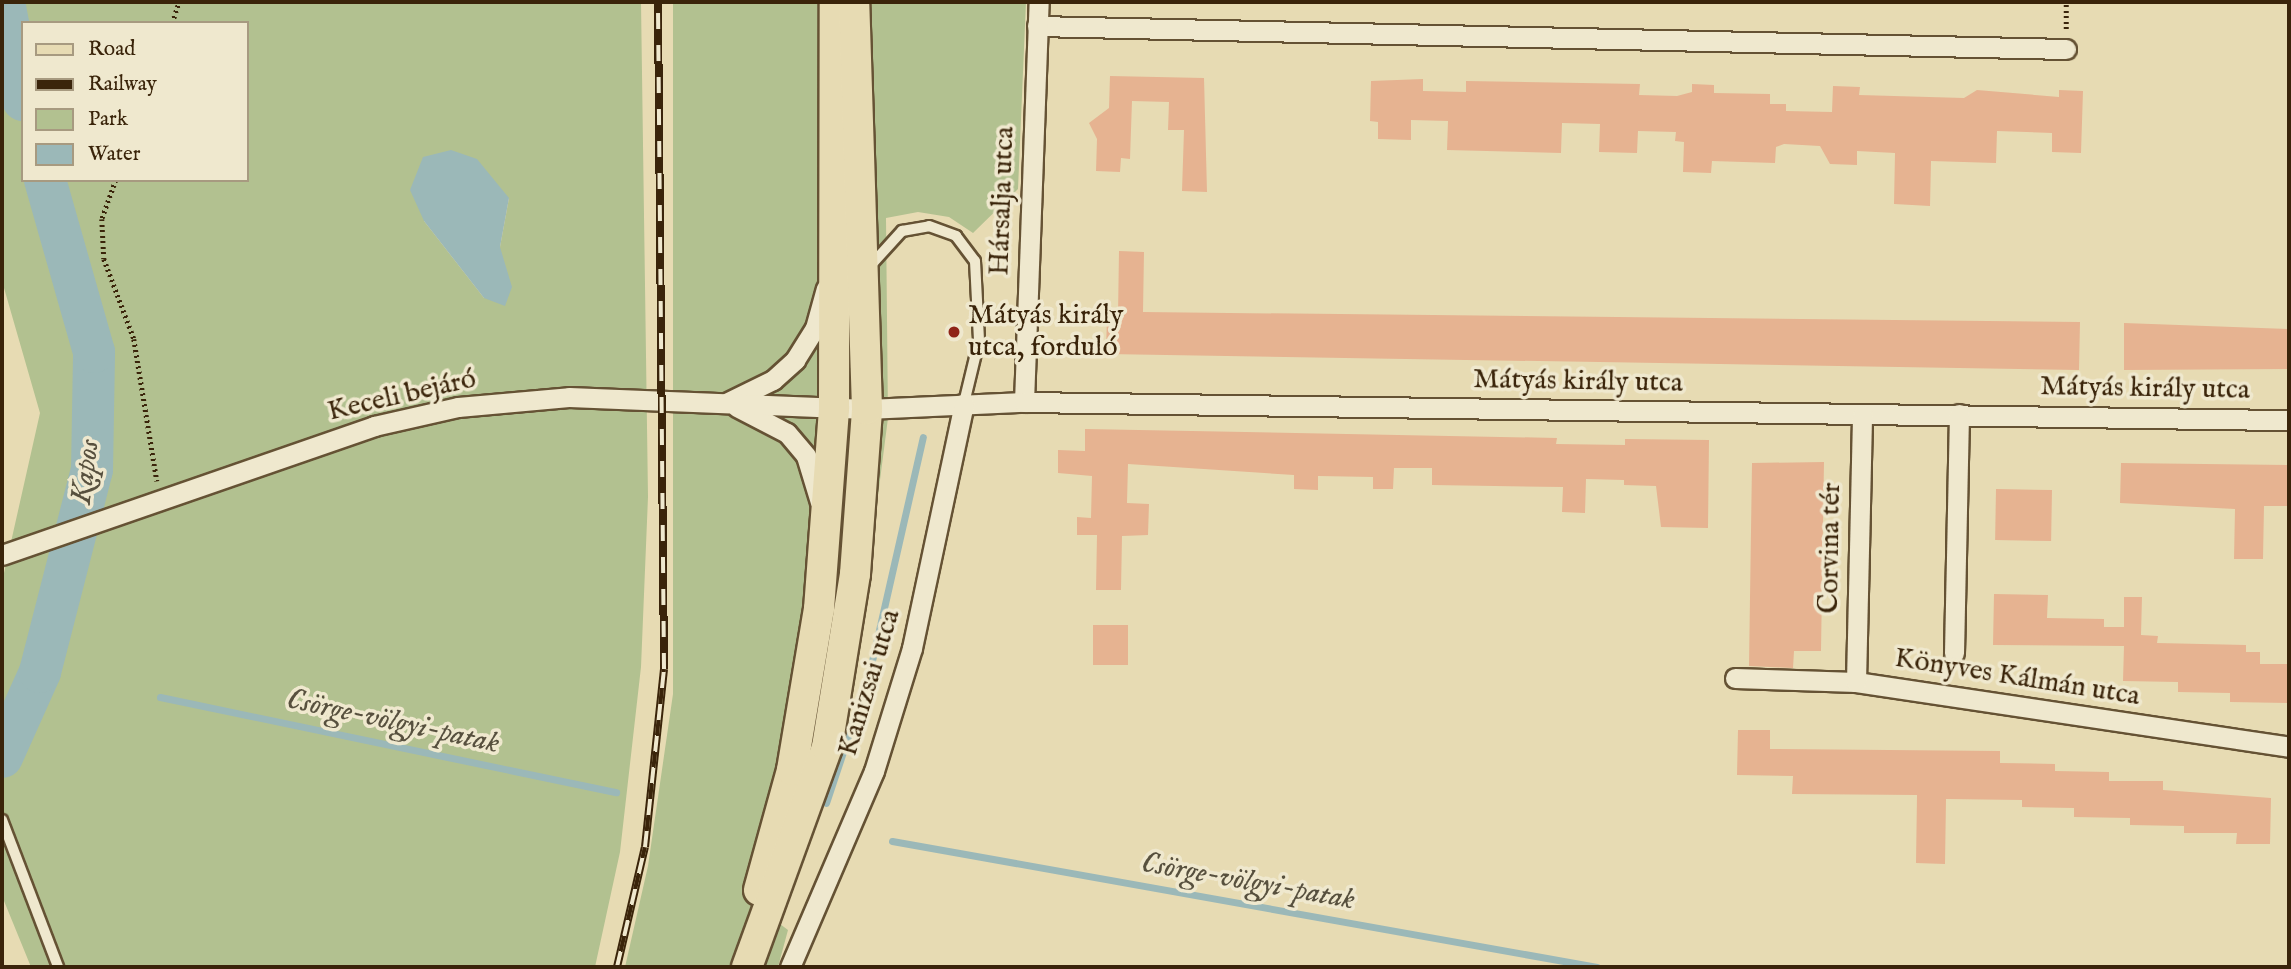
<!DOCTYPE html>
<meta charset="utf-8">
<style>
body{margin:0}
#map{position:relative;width:2291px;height:969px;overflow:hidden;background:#e7dbb3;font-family:"IM FELL English",serif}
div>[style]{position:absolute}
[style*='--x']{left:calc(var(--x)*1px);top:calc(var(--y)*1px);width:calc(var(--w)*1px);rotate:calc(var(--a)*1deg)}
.green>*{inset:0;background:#b2c190}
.water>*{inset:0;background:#9bb8b8}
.stream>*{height:7px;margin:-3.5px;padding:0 3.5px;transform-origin:3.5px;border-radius:3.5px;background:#9bb8b8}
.river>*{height:42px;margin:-21px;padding:0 21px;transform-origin:21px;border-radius:21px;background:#9bb8b8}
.building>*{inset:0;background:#e6b391;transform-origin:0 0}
.path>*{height:4.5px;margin-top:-2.25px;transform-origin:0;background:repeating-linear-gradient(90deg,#3a240a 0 2px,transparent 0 5.5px)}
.roads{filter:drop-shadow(2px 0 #655234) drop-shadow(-2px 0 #655234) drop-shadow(0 2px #655234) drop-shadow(0 -2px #655234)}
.lane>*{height:10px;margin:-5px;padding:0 5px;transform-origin:5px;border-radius:5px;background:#efe8ce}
.street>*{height:19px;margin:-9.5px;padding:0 9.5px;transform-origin:9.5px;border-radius:9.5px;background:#efe8ce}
.primary>*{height:30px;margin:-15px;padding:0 15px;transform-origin:15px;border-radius:15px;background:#e7dbb3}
.rail>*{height:8px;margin-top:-4px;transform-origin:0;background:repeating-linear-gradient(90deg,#efe8ce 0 16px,#3a240a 0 32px);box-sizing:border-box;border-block:2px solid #3a240a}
.dots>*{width:19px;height:19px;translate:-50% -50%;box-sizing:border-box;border:4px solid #efe8ce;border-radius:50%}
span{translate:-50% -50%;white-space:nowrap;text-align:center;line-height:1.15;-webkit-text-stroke:7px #efe8ce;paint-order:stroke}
.street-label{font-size:28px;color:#3a240a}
.poi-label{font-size:28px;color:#3a240a}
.left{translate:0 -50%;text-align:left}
.water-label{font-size:30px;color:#57503e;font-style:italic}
.frame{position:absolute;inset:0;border:4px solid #3a240a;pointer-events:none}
.legend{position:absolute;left:21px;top:21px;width:228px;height:161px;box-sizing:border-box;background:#efe8ce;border:2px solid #a79a80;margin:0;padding:9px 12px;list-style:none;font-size:21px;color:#3a240a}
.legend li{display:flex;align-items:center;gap:14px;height:35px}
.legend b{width:35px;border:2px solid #a79a80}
</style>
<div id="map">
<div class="green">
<i style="clip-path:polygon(evenodd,2px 2px,641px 2px,648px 497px,641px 667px,620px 852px,595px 967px,31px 967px,2px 896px,2px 582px,40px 413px,2px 281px,2px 2px,23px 23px,247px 23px,247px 180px,23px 180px,23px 23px,2px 2px,509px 198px,500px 247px,484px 298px,424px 221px,509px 198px)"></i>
<i style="clip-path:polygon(673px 2px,1026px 2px,1018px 189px,973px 233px,949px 217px,918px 212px,886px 218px,888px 418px,854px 682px,831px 776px,776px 921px,788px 930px,778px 967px,625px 967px,648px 866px,673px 694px)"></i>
</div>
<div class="water">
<i style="clip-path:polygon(451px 150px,477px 159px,509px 198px,500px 247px,512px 287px,505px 306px,484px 298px,424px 221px,410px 190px,423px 157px)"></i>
</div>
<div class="stream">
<i style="--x:40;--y:672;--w:13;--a:13"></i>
<i style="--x:160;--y:697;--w:466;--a:11.8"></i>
<i style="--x:826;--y:803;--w:136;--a:-71.6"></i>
<i style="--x:869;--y:674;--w:243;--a:-77.2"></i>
<i style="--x:892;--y:841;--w:716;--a:10.13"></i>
</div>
<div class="river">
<i style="--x:4;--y:2;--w:100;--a:79"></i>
<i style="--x:2;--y:757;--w:93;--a:-65.9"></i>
<i style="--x:40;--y:672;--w:209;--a:-75.6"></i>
<i style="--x:92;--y:470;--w:118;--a:-89"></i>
<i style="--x:94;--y:352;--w:179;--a:-105.9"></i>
</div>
<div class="building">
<i style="clip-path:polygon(1110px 76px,1204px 78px,1207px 192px,1182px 191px,1184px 130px,1168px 130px,1169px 102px,1132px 101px,1130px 159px,1121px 158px,1120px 172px,1096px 171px,1097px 139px,1089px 123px,1109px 108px)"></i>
<i style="clip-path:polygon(1423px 79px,1423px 91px,1466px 92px,1466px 81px,1640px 84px,1639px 95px,1677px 96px,1692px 92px,1692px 84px,1714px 85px,1714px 93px,1770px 94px,1770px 104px,1786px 104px,1786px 111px,1832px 112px,1833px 86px,1860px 87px,1859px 95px,1964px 98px,1977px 90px,2059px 97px,2059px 90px,2083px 91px,2081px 153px,2052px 152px,2052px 133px,1997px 131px,1996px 163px,1931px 161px,1930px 206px,1894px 204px,1895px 153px,1857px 151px,1857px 165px,1830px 164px,1820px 146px,1784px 144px,1776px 147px,1775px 163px,1712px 161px,1711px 173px,1683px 172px,1684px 142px,1675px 141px,1676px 132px,1638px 131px,1637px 153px,1599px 152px,1600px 124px,1562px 123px,1561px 153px,1447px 150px,1448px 121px,1411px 120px,1411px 140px,1378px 139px,1378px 122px,1370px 121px,1371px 81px)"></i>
<i style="clip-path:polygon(1119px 251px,1144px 252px,1143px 312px,2080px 322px,2079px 370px,1106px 354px,1107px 314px,1118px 315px)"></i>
<i style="clip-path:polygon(2124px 323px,2289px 329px,2289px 369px,2124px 370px)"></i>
<i style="clip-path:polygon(1085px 429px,1557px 438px,1556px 444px,1625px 445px,1625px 439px,1709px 440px,1708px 528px,1661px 527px,1656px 486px,1624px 485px,1624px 480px,1586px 479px,1585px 513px,1562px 512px,1563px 487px,1432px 485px,1432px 468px,1394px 468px,1393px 489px,1373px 489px,1373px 477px,1318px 476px,1318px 490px,1294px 489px,1294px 475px,1128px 464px,1127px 503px,1149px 504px,1148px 535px,1122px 536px,1121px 590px,1096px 590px,1097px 535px,1077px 535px,1077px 517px,1091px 518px,1092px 476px,1058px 473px,1058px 450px,1085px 451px)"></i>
<i style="clip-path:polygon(1824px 462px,1821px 651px,1794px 651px,1793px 668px,1749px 666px,1752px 463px)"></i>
<i style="clip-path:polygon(2121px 463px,2289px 465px,2289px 506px,2264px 506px,2263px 559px,2234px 559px,2235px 509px,2120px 503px)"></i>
<i style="left:1996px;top:489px;width:56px;height:51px;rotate:1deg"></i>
<i style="clip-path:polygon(1994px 594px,2048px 595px,2047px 618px,2104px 619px,2104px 627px,2124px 627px,2124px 597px,2142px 597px,2141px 635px,2158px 636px,2157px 643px,2246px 645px,2246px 652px,2260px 652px,2260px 664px,2289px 664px,2289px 703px,2230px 702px,2230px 693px,2178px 692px,2178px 682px,2123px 681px,2124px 646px,1993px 645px)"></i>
<i style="left:1093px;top:625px;width:35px;height:40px"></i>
<i style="clip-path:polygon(1738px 730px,1770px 730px,1770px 749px,2000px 751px,2000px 763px,2055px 764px,2055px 771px,2109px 772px,2109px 781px,2163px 781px,2163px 790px,2271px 798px,2270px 844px,2236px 844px,2237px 833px,2184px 833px,2184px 826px,2130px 825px,2130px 818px,2074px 817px,2074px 808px,2022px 807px,2022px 800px,1946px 799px,1945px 864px,1916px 863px,1917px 795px,1792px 794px,1793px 776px,1737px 775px)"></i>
</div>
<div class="path">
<i style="--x:172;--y:23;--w:22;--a:-72"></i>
<i style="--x:2066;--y:29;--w:27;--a:-90"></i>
<i style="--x:116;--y:180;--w:41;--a:109.7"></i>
<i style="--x:102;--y:219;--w:40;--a:87.1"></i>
<i style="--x:104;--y:259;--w:85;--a:69.4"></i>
<i style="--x:134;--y:339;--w:144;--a:80.8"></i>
</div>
<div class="roads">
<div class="lane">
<i style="--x:872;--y:264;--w:45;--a:-47.7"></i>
<i style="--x:902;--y:231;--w:27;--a:-10"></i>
<i style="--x:929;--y:226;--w:29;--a:20"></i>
<i style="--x:956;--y:236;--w:31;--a:53"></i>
<i style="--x:975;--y:261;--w:80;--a:87.1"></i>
<i style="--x:979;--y:341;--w:64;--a:103.6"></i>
<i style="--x:2;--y:820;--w:157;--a:69.1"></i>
</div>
<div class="street">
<i style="--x:1037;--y:26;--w:1029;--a:1.28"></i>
<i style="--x:728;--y:402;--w:50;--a:-26.1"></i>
<i style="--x:773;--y:380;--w:30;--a:-42"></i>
<i style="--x:795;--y:360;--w:38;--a:-58"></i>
<i style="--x:815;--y:328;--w:41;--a:-74.6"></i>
<i style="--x:1024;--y:402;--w:400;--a:-87.9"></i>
<i style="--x:737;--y:407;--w:56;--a:27.5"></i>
<i style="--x:787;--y:433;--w:30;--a:50"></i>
<i style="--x:806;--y:456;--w:48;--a:73.1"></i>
<i style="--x:2;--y:555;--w:394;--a:-19.1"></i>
<i style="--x:374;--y:426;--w:86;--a:-12.7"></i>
<i style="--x:458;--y:407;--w:111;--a:-5.1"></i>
<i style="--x:569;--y:397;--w:298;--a:2.3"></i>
<i style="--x:867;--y:409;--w:157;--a:-2.6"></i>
<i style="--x:1024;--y:402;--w:1265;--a:0.82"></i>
<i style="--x:1954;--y:653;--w:239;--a:-88.8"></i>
<i style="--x:1735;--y:678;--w:121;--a:1.9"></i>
<i style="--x:1856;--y:682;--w:438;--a:8.5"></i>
<i style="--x:1856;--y:682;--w:267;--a:-88.7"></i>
<i style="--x:790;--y:967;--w:213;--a:-66.8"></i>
<i style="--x:874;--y:771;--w:129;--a:-72.8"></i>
<i style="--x:912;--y:648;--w:250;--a:-78"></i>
</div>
<div class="primary">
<i style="--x:759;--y:890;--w:124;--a:-74.6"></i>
<i style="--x:792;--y:770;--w:163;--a:-80.5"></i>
<i style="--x:819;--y:609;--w:202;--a:-85.7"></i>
<i style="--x:834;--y:408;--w:406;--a:-89.9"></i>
<i style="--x:747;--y:967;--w:234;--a:-70"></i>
<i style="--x:827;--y:747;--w:175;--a:-80.8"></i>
<i style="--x:855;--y:574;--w:165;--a:-85.8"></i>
<i style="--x:867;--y:409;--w:407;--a:-91.8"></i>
</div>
</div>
<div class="rail">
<i style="--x:617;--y:967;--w:123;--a:-76.9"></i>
<i style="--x:645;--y:847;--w:179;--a:-83.9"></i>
<i style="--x:664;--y:669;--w:667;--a:-90.52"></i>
</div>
<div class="dots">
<i style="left:954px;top:332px;background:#8f2418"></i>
</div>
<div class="street-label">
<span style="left:1003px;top:201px;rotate:-88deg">Hársalja utca</span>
<span style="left:1578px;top:382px;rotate:1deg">Mátyás király utca</span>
<span style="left:2145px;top:389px;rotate:1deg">Mátyás király utca</span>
<span style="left:402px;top:396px;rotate:-13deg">Keceli bejáró</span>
<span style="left:1831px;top:548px;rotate:-89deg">Corvina tér</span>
<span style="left:2017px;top:678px;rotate:9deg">Könyves Kálmán utca</span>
<span style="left:870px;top:683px;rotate:-73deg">Kanizsai utca</span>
</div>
<div class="poi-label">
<span class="left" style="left:968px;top:332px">Mátyás király<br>utca, forduló</span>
</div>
<div class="water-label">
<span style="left:86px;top:472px;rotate:-82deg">Kapos</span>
<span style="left:393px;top:722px;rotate:12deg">Csörge-völgyi-patak</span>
<span style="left:1248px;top:882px;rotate:10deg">Csörge-völgyi-patak</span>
</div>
<div class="frame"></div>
<ul class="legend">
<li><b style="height:9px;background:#e7dbb3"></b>Road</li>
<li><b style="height:9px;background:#3a240a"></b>Railway</li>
<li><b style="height:19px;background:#b2c190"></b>Park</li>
<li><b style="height:19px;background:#9bb8b8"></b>Water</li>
</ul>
</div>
